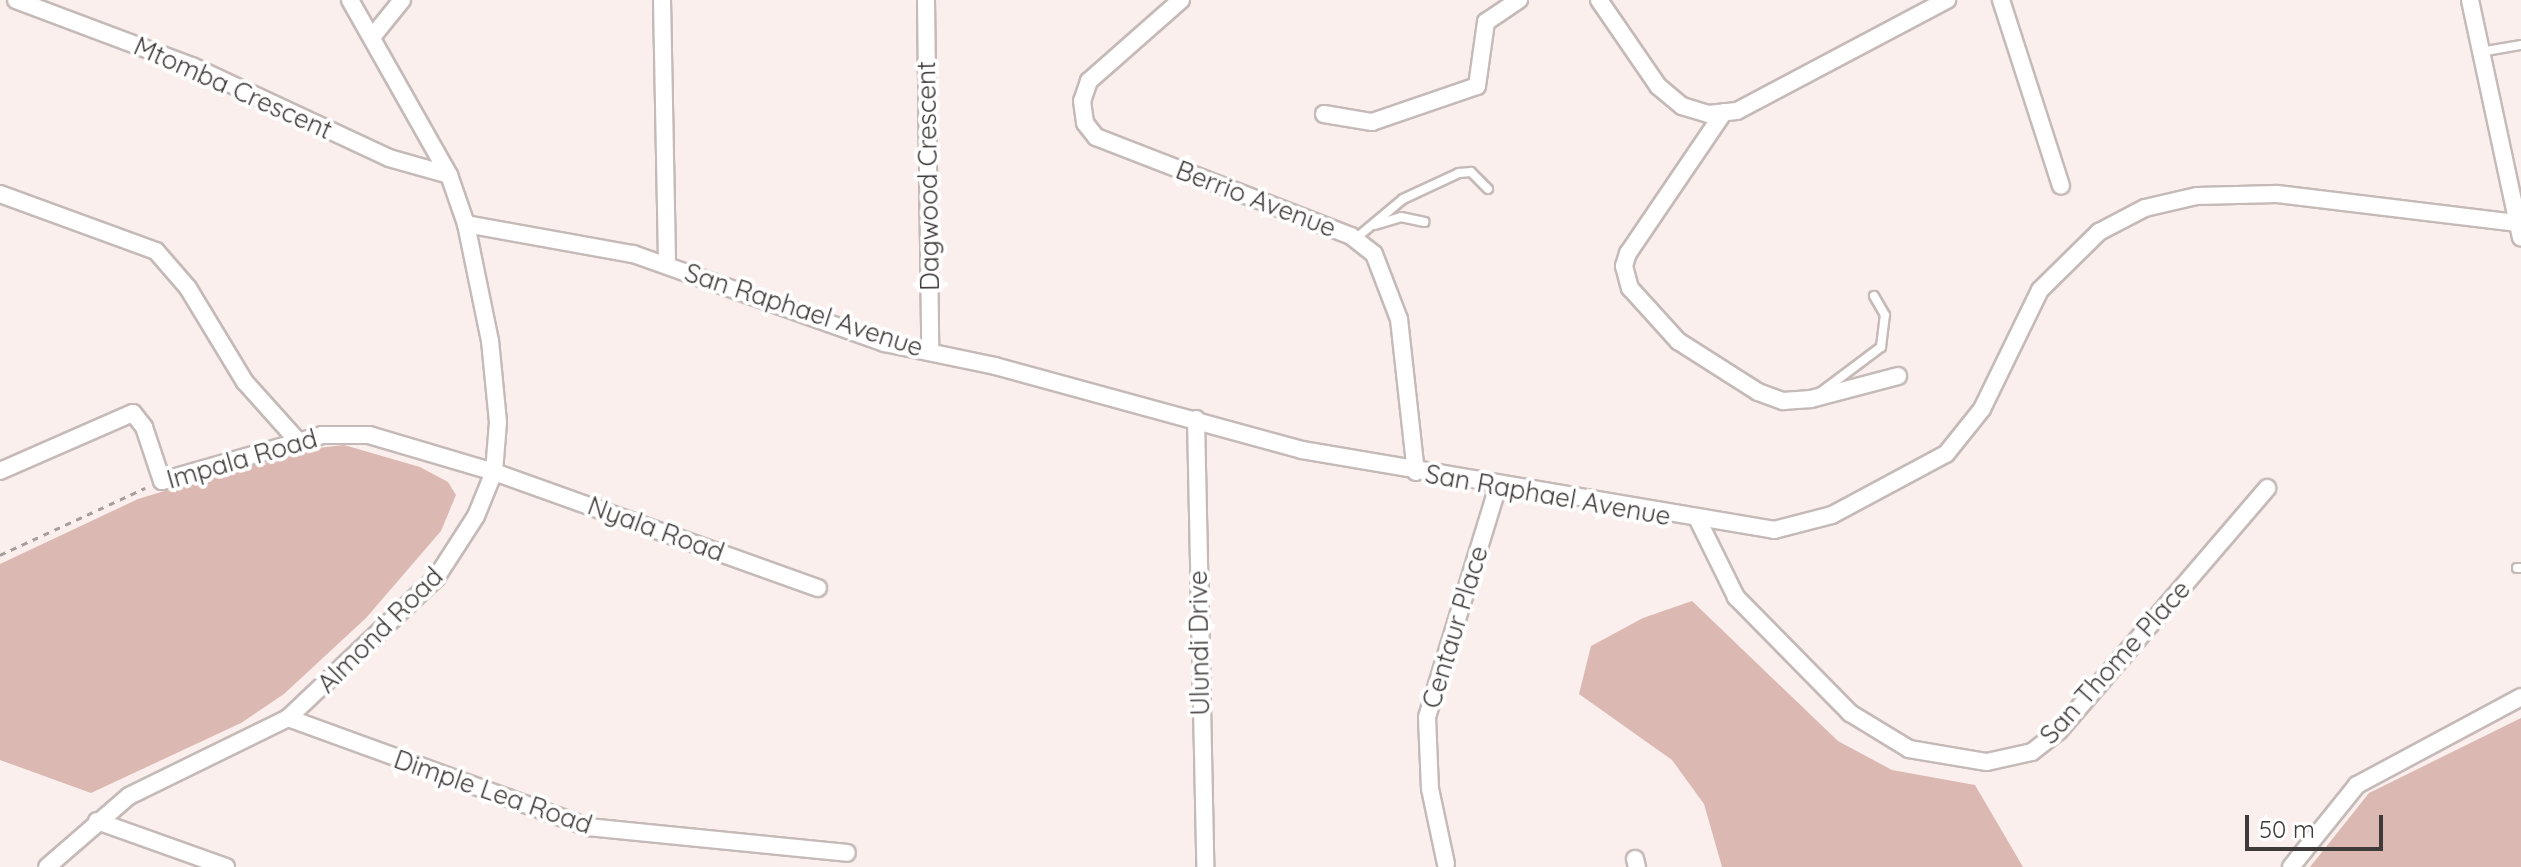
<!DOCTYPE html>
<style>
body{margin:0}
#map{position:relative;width:2521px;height:867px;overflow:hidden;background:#faefed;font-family:Quicksand,sans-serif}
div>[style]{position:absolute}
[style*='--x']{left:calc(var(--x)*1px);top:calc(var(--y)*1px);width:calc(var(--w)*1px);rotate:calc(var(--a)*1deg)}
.green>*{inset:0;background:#dbb9b2}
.path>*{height:3px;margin-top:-1.5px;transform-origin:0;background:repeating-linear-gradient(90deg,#a69e9c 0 6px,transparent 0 12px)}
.roads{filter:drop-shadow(2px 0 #c5bab8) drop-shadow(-2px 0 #c5bab8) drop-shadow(0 2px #c5bab8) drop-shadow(0 -2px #c5bab8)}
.lane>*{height:8px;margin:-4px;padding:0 4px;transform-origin:4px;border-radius:4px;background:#fff}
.street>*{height:16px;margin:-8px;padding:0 8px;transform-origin:8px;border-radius:8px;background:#fff}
span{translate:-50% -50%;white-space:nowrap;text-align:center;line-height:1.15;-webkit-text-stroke:8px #fff;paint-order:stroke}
.street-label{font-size:26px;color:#3e3a39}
.scale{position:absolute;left:2245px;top:815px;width:138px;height:36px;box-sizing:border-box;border:4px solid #3e3a39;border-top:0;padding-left:10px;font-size:24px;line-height:28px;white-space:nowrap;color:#3e3a39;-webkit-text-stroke:6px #fff;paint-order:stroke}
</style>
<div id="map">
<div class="green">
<i style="clip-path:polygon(344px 445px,420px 467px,448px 482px,456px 495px,441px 531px,366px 618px,284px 694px,241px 723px,91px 793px,0 760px,0 564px,138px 499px,300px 450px)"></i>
<i style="clip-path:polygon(1692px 601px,1838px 741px,1892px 770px,1975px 785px,2023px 867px,1722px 867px,1704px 804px,1672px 760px,1579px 694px,1591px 646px,1643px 618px)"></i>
<i style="clip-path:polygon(2521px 718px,2521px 867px,2310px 867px,2369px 793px)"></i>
</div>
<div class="path">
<i style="--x:0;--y:555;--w:160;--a:-24.8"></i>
</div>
<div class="roads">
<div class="lane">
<i style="--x:2480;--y:52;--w:42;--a:-9.7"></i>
<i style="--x:1375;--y:225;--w:27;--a:-17"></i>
<i style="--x:1401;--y:217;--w:24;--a:12"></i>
<i style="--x:1355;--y:239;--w:62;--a:-39.8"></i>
<i style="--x:1403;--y:199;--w:62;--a:-24.9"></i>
<i style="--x:1459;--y:173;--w:12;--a:-5"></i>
<i style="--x:1471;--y:172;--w:24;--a:45"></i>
<i style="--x:1821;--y:392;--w:75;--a:-36.9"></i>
<i style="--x:1881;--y:347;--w:32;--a:-83"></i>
<i style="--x:1885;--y:315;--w:22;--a:-120"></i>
<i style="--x:2517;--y:568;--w:4;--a:0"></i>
</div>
<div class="street">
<i style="--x:16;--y:0;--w:188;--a:20.6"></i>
<i style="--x:192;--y:66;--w:217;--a:25"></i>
<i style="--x:389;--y:158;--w:62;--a:15.8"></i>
<i style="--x:662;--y:0;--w:264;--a:88.9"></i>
<i style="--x:926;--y:0;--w:352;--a:89.3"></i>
<i style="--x:1181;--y:0;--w:123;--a:138.6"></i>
<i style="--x:1089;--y:81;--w:21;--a:109"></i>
<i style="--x:1082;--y:101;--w:22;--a:82"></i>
<i style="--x:1085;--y:123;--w:18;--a:52"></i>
<i style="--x:1096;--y:137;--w:274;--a:21.2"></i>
<i style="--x:1351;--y:236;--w:29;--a:38"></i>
<i style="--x:1374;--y:254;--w:70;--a:69"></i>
<i style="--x:1399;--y:319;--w:154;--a:83.7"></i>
<i style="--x:1599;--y:0;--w:104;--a:55.5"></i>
<i style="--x:1658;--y:86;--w:31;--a:40"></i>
<i style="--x:1682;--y:106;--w:27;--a:17"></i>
<i style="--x:1708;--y:114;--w:29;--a:-6"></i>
<i style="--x:1737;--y:111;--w:238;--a:-27.9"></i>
<i style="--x:2001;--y:0;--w:195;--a:72.1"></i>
<i style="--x:2470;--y:0;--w:243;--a:77.9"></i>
<i style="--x:373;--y:36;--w:46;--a:-51.1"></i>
<i style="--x:1724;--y:112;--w:171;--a:124.2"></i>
<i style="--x:1628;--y:253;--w:14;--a:107"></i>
<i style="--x:1624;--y:266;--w:23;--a:75"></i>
<i style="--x:1630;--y:288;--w:72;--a:47.8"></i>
<i style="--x:1678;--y:341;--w:95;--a:32.5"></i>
<i style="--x:1758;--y:392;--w:27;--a:20"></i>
<i style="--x:1783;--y:401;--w:28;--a:-4"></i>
<i style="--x:1811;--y:399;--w:90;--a:-14.8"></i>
<i style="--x:1324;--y:114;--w:49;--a:9.5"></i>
<i style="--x:1372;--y:122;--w:111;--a:-18.9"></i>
<i style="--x:1477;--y:86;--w:65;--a:-82"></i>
<i style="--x:1486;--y:22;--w:40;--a:-34"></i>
<i style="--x:0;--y:194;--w:166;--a:20.1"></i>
<i style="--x:156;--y:251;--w:49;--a:49.1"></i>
<i style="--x:188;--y:288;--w:110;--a:58.8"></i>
<i style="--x:245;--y:382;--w:79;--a:48.1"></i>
<i style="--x:466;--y:224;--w:170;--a:10.2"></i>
<i style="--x:633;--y:254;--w:267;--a:19.5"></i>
<i style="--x:885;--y:343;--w:112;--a:11.8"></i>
<i style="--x:995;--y:366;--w:318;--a:15.3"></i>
<i style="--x:1302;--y:450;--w:479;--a:9.6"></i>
<i style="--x:1774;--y:530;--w:60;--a:-14.5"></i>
<i style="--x:1832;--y:515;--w:129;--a:-28.2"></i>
<i style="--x:1946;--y:454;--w:58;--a:-51.3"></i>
<i style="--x:1982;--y:409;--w:132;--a:-64"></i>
<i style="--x:2040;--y:290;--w:83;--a:-44.5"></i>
<i style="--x:2099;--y:232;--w:52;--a:-27.6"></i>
<i style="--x:2145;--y:208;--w:53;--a:-13"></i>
<i style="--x:2197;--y:196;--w:80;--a:-1.4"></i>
<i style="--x:2277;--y:194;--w:241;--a:6.9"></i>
<i style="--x:1196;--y:419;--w:448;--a:88.8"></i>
<i style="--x:0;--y:471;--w:145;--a:-23.6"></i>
<i style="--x:133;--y:413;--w:18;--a:52"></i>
<i style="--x:144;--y:427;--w:57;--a:71.6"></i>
<i style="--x:162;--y:481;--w:166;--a:-16"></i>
<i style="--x:322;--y:435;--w:47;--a:0"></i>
<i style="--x:369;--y:435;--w:130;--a:16.5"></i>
<i style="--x:494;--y:472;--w:344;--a:19.7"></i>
<i style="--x:1698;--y:520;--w:86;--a:63.7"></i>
<i style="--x:1736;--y:597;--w:163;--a:45.5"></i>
<i style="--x:1850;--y:713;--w:69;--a:31.4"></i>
<i style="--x:1909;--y:749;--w:79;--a:9.5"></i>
<i style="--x:1987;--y:762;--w:46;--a:-12.5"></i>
<i style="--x:2032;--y:752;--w:34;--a:-38"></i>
<i style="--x:2059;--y:731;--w:320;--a:-49.4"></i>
<i style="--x:288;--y:718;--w:319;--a:20"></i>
<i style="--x:588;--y:827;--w:260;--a:5.7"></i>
<i style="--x:97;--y:821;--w:137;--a:19.6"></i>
<i style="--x:1635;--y:859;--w:8;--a:76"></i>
<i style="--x:1446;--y:864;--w:77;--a:-102"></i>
<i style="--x:1430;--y:789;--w:72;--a:-92.4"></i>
<i style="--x:1427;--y:717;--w:242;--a:-72.9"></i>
<i style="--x:47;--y:867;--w:108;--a:-40.9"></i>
<i style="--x:129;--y:796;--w:177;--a:-26.1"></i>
<i style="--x:288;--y:718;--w:204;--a:-43.4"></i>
<i style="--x:436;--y:578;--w:74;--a:-57.2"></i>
<i style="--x:476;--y:516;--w:48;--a:-67.8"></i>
<i style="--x:494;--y:472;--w:50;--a:-85.4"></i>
<i style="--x:498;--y:422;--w:81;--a:-95.6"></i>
<i style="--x:490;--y:341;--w:119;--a:-101.6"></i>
<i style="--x:466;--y:224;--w:52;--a:-109.1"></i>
<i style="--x:449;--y:175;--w:201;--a:-119.5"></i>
<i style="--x:2291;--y:867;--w:105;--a:-51.2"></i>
<i style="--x:2357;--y:785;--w:186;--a:-28.2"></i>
</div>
</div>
<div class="street-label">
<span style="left:233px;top:88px;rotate:24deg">Mtomba Crescent</span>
<span style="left:928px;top:176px;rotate:-91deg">Dagwood Crescent</span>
<span style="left:1256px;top:199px;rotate:21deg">Berrio Avenue</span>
<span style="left:804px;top:310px;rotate:18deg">San Raphael Avenue</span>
<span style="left:242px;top:459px;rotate:-16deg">Impala Road</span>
<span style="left:1548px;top:495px;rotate:10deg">San Raphael Avenue</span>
<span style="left:656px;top:529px;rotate:20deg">Nyala Road</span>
<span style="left:1455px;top:627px;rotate:-73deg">Centaur Place</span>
<span style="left:380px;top:630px;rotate:-45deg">Almond Road</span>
<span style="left:1199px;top:643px;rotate:-91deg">Ulundi Drive</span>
<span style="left:2115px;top:662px;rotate:-48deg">San Thome Place</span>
<span style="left:493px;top:792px;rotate:19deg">Dimple Lea Road</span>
</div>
<div class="scale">50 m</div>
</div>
